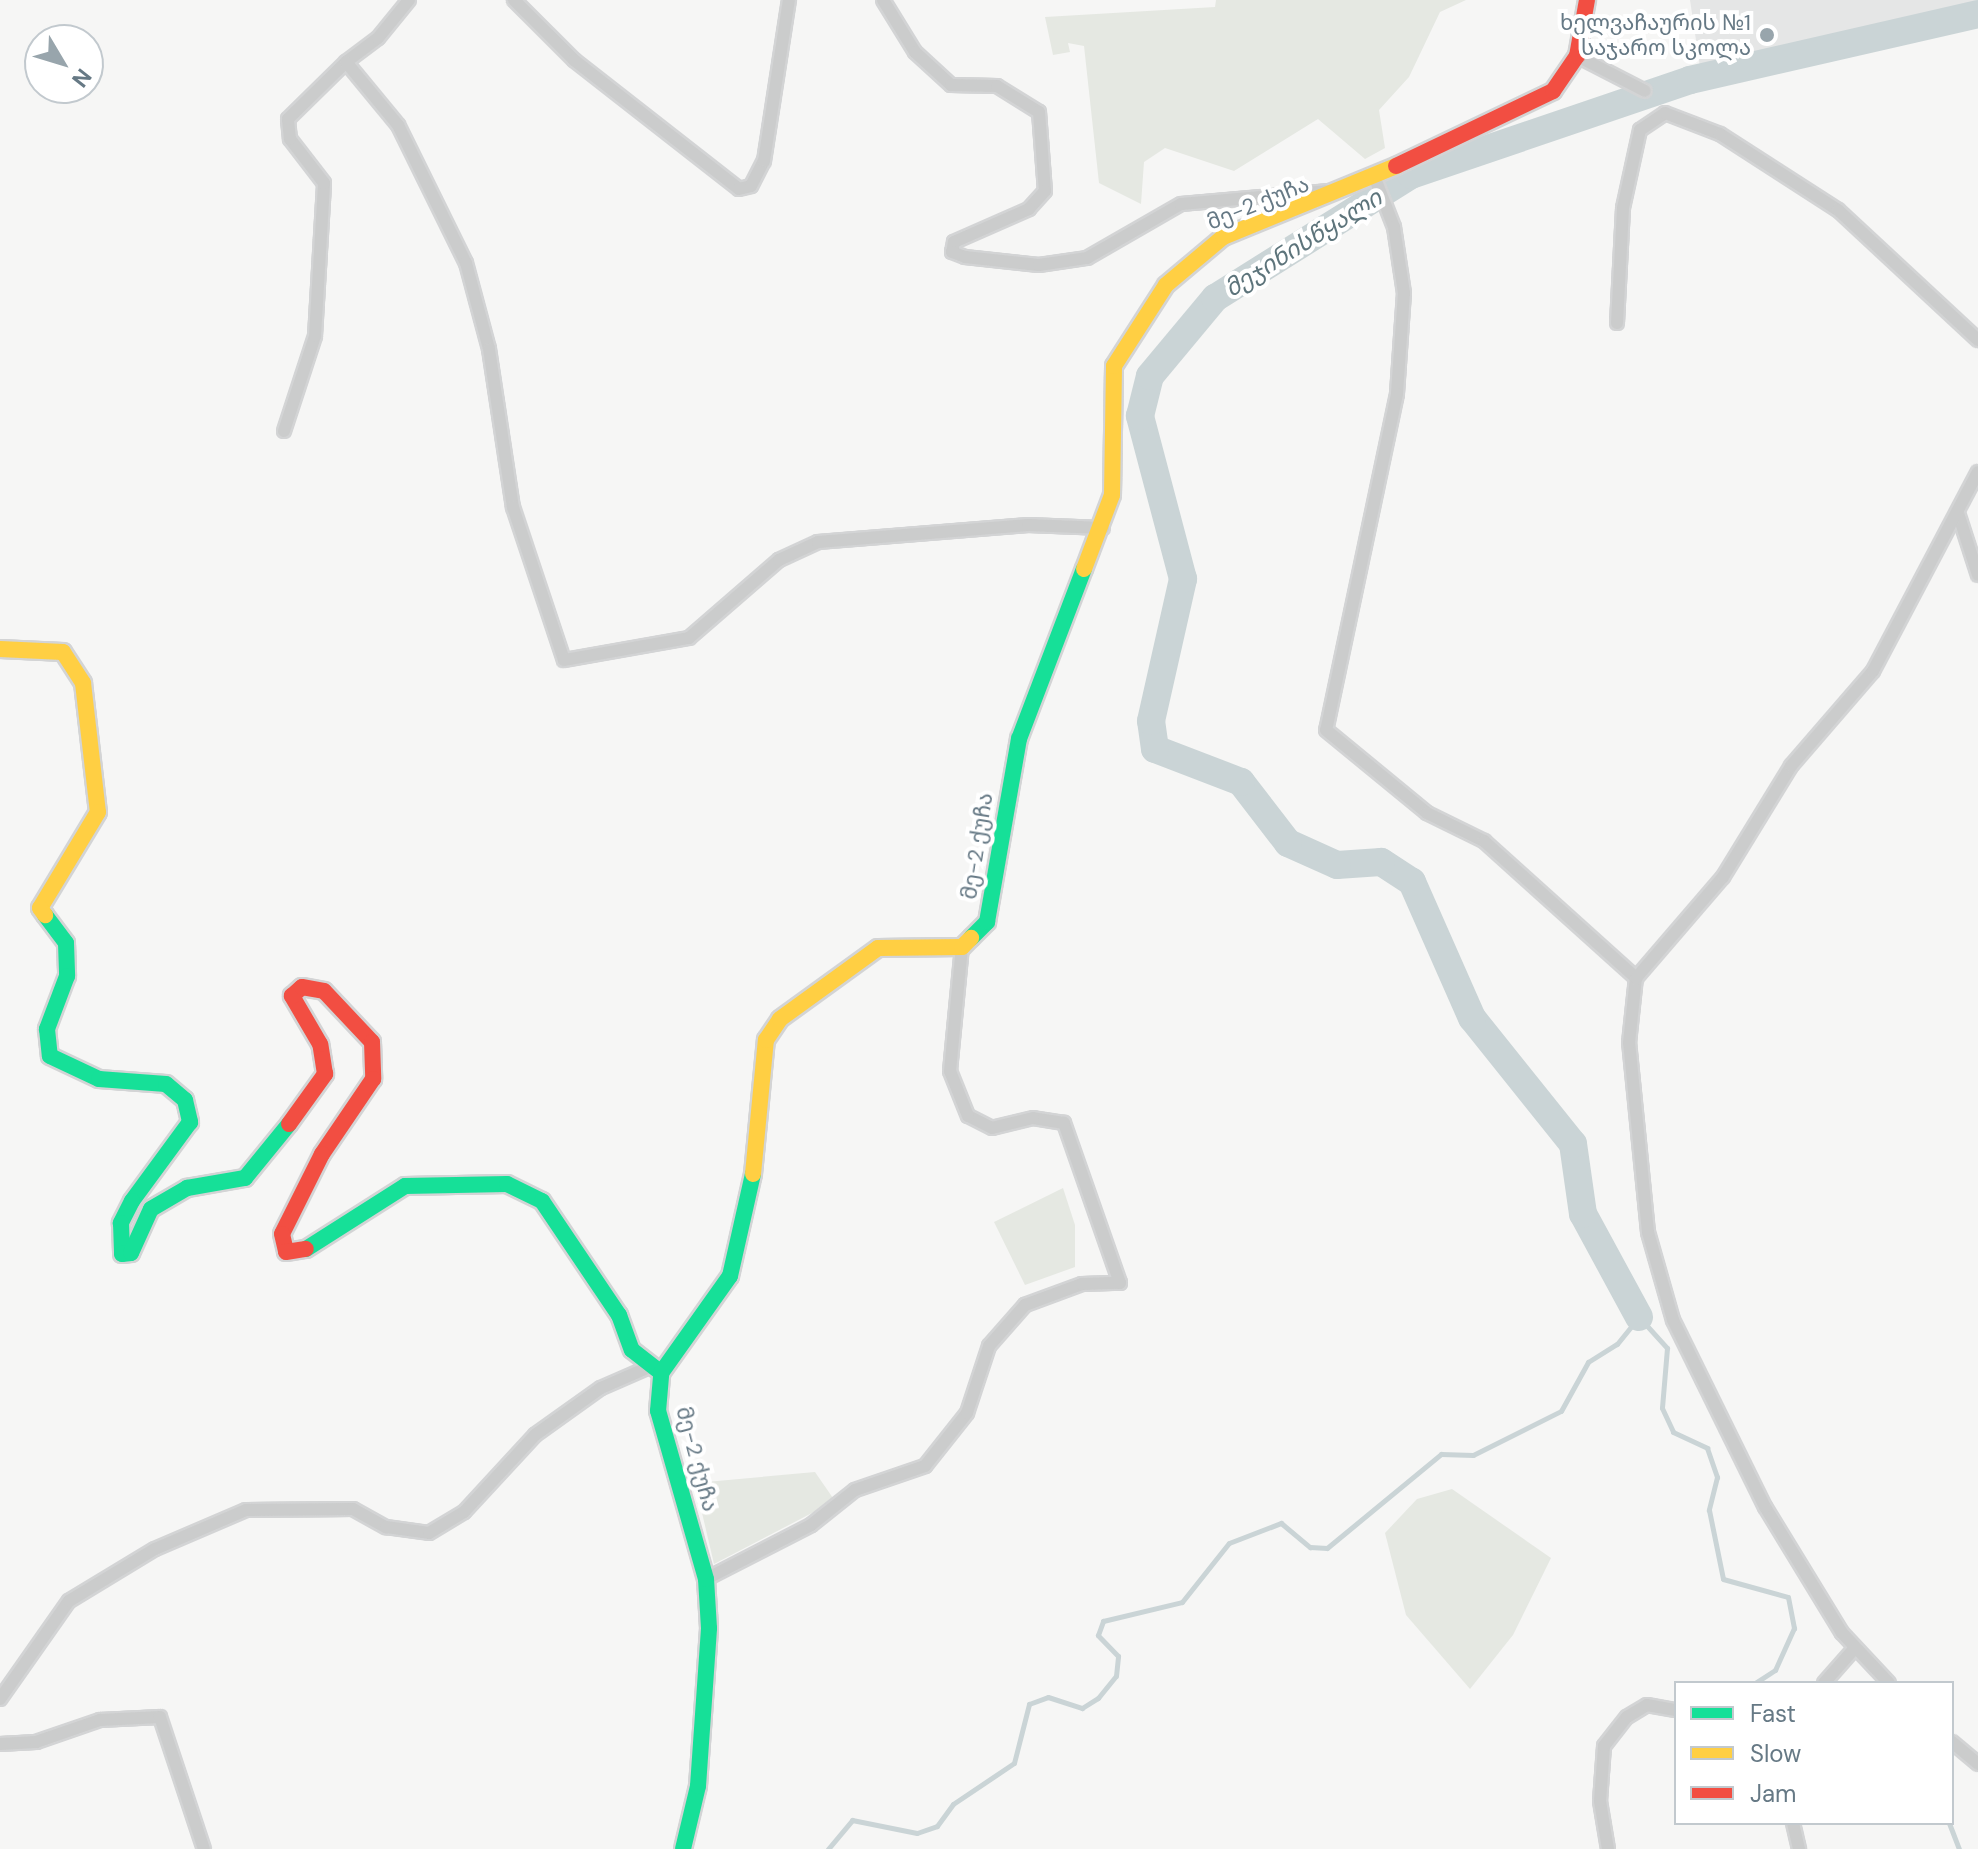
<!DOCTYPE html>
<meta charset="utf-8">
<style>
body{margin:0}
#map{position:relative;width:1978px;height:1849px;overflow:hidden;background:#f6f6f5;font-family:"DM Sans","Noto Sans Georgian",sans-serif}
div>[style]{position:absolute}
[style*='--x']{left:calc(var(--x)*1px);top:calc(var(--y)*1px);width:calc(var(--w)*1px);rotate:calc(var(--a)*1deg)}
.built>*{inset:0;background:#e5e6e6}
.green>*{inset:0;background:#e5e8e2}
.stream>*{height:5px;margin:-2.5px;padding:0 2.5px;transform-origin:2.5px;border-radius:2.5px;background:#cad4d6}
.river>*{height:28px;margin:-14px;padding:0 14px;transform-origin:14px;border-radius:14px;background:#cad4d6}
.roads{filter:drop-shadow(2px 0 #d3d4d5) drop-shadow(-2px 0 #d3d4d5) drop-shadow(0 2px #d3d4d5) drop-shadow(0 -2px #d3d4d5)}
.street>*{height:12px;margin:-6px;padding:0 6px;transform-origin:6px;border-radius:6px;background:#cbcccc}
.fast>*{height:16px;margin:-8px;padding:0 8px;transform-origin:8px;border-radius:8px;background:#16e098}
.slow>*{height:16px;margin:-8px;padding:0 8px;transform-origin:8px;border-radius:8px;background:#ffcf43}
.jam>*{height:16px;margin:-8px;padding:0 8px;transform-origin:8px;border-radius:8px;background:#f24e42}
.dots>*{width:22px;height:22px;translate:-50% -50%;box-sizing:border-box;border:4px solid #fff;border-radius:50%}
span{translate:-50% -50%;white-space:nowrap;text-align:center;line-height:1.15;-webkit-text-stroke:8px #fff;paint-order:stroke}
.poi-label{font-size:22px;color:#667985}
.right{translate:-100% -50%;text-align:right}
.street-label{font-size:22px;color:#667985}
.water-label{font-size:24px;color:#5d747b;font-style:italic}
.legend{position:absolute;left:1674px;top:1681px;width:280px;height:144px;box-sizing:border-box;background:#fff;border:2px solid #c2c9ce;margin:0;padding:10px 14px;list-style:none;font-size:24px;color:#667985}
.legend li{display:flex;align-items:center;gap:16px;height:40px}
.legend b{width:40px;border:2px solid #c2c9ce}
.north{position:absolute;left:24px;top:24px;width:80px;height:80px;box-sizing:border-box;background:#fff;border:2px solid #c2c9ce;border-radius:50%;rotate:128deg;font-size:22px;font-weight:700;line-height:32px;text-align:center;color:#667985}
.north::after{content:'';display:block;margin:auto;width:28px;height:36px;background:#98a5ac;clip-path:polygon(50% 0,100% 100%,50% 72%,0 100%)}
</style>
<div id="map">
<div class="built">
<i style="clip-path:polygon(1690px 0,1978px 0,1978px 3px,1700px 67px)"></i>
</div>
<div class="green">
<i style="clip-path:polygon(1216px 0,1466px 0,1440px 12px,1409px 77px,1379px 110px,1385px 148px,1365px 159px,1318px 119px,1234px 171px,1165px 148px,1144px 162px,1141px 204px,1099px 183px,1084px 46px,1068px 43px,1070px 52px,1053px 55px,1045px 17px,1215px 7px)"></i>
<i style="clip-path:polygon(1063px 1188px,1075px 1225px,1075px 1267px,1025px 1285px,994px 1222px)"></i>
<i style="clip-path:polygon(815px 1472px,835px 1501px,714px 1564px,695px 1483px)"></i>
<i style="clip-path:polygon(1452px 1489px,1551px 1558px,1513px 1635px,1470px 1689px,1406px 1615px,1385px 1533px,1417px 1499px)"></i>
</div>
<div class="stream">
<i style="--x:1949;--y:1823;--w:28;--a:69"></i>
<i style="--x:828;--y:1849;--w:38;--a:-50"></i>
<i style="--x:852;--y:1820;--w:66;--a:11.3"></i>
<i style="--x:917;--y:1833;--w:21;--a:-19"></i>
<i style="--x:937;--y:1826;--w:27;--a:-54"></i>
<i style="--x:953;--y:1804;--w:73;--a:-33.9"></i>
<i style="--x:1014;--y:1763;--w:61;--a:-75.7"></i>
<i style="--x:1029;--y:1704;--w:20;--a:-20"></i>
<i style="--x:1048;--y:1697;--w:36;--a:18"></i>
<i style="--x:1082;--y:1708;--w:19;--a:-32"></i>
<i style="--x:1098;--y:1698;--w:28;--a:-51"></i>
<i style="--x:1116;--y:1676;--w:20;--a:-84"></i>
<i style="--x:1118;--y:1656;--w:29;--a:-134"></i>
<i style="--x:1098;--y:1635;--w:15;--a:-70"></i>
<i style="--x:1103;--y:1621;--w:81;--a:-13.5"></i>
<i style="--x:1182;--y:1602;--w:75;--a:-51.5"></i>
<i style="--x:1229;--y:1543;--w:56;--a:-21"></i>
<i style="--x:1281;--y:1523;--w:38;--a:40"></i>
<i style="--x:1310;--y:1547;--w:17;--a:3"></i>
<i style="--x:1327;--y:1548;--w:148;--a:-39.5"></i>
<i style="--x:1441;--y:1454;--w:32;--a:2"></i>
<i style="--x:1473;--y:1455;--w:98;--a:-26.6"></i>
<i style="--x:1561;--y:1411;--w:56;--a:-61.1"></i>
<i style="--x:1588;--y:1362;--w:34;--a:-32"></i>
<i style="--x:1617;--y:1344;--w:35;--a:-51"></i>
<i style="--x:1639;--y:1317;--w:42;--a:47.9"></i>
<i style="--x:1667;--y:1348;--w:60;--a:94.8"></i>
<i style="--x:1662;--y:1408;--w:26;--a:65"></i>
<i style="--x:1673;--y:1432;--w:38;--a:25"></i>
<i style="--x:1707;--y:1448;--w:31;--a:71"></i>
<i style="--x:1717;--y:1477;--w:34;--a:104"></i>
<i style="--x:1709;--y:1510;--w:70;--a:78.5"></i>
<i style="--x:1723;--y:1579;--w:67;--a:15.5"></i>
<i style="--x:1788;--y:1597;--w:32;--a:79"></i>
<i style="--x:1794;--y:1628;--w:46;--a:114.3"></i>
<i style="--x:1775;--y:1670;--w:24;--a:147"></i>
</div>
<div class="river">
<i style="--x:1639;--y:1317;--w:117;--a:-118.5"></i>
<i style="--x:1583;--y:1214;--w:71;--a:-98.1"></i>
<i style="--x:1573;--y:1144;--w:161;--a:-128.7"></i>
<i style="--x:1472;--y:1018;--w:149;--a:-113.8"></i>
<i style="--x:1412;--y:882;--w:37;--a:-147"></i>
<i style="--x:1381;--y:862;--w:44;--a:176.1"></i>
<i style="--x:1337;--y:865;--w:54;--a:-155.8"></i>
<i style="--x:1288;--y:843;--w:77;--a:-127.6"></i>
<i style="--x:1241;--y:782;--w:92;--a:-159"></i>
<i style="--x:1155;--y:749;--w:28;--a:-98"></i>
<i style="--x:1151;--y:721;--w:146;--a:-77.3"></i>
<i style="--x:1183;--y:579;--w:169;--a:-104.8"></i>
<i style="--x:1140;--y:416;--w:41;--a:-76"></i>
<i style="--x:1150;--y:376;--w:102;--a:-50.2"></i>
<i style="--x:1215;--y:298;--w:231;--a:-32.1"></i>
<i style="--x:1411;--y:175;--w:295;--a:-18.8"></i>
<i style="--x:1690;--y:80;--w:295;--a:-12.9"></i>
</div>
<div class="roads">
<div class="street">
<i style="--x:514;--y:0;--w:85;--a:45"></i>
<i style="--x:574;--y:60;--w:209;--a:38"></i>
<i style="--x:739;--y:189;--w:12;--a:-14"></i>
<i style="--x:751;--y:186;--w:28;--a:-63"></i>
<i style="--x:764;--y:161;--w:163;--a:-81.2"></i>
<i style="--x:883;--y:0;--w:61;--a:58.4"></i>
<i style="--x:915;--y:52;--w:49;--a:42.5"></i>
<i style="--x:951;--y:85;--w:46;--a:1.2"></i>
<i style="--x:997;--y:86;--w:49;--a:31.8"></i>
<i style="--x:1039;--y:112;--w:79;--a:85.7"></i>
<i style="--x:1045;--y:191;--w:24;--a:132"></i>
<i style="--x:1029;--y:209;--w:82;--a:156.3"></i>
<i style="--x:954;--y:242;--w:10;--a:101"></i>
<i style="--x:952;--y:252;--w:14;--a:21"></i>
<i style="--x:965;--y:257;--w:74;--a:6.2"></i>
<i style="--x:1039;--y:265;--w:49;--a:-8.3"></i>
<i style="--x:1087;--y:258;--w:108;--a:-29.9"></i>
<i style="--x:1181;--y:204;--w:160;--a:-5"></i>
<i style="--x:1577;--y:56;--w:76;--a:27.2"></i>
<i style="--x:346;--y:62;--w:40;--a:-37"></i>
<i style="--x:378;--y:38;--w:49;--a:-50.8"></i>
<i style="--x:1374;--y:176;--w:55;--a:68.6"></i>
<i style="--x:1394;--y:227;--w:67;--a:81.4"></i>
<i style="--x:1404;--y:293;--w:101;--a:94"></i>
<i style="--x:1397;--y:394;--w:343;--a:101.9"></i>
<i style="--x:1326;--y:730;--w:131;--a:39.4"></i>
<i style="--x:1427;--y:813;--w:64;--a:26.2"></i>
<i style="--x:1484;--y:841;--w:205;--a:42"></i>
<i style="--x:1617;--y:323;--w:115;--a:-87"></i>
<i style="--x:1623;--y:208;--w:80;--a:-77.7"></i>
<i style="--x:1640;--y:130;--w:30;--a:-34"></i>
<i style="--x:1665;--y:113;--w:59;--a:20.9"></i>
<i style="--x:1720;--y:134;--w:140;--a:32.8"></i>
<i style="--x:1838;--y:210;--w:191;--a:42.9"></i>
<i style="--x:284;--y:431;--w:100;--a:-71.9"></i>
<i style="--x:315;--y:336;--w:153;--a:-86.6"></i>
<i style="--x:324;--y:183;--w:56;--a:-127.7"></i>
<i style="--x:290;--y:139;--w:20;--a:-96"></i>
<i style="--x:288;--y:119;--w:81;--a:-44.5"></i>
<i style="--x:346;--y:62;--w:82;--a:50.5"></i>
<i style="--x:398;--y:125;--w:154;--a:63.8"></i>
<i style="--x:466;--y:263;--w:89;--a:75"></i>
<i style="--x:489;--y:349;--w:160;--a:81.4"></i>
<i style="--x:513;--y:507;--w:161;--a:71.6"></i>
<i style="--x:564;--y:660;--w:127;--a:-10"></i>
<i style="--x:689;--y:638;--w:119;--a:-40.9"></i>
<i style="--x:779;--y:560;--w:43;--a:-24.8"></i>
<i style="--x:818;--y:542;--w:211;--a:-4.6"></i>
<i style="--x:1028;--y:525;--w:75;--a:2.3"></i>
<i style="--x:1958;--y:513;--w:65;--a:72.1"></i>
<i style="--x:706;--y:1579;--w:118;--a:-27.2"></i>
<i style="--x:811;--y:1525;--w:56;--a:-38.5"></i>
<i style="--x:855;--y:1490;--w:74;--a:-18.9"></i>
<i style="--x:925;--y:1466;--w:68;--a:-51.6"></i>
<i style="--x:967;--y:1413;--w:71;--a:-71.8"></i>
<i style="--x:989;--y:1346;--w:55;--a:-48.7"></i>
<i style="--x:1025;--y:1305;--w:61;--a:-20.2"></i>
<i style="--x:1082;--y:1284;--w:38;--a:-2"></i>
<i style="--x:1120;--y:1283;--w:170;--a:-109.3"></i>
<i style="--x:1064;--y:1123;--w:31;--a:-171"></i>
<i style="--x:1033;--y:1118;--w:42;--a:166.3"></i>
<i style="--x:992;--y:1128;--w:27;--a:-153"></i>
<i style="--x:968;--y:1116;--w:48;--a:-111.8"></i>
<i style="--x:950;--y:1071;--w:125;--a:-84.5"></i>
<i style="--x:1824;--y:1683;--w:45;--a:-48.6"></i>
<i style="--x:1889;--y:1683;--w:69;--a:-133.2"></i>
<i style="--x:1842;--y:1633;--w:148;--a:-121.4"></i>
<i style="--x:1765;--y:1507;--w:208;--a:-116.2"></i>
<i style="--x:1673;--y:1320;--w:91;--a:-105.9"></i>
<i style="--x:1648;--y:1232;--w:190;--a:-95.7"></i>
<i style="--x:1629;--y:1043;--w:65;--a:-83.9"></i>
<i style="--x:1636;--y:978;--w:133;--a:-49.3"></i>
<i style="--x:1723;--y:877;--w:130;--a:-58.5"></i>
<i style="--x:1791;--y:766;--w:125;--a:-49.2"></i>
<i style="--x:1873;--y:671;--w:225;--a:-62.2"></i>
<i style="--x:0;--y:1699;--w:120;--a:-54.9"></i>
<i style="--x:69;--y:1601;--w:100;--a:-31.2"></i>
<i style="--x:155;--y:1549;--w:99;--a:-23.2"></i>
<i style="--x:246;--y:1510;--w:107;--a:-0.5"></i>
<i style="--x:353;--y:1509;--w:38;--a:29"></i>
<i style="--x:386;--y:1527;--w:43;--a:7.9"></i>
<i style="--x:429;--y:1533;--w:41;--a:-31"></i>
<i style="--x:464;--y:1512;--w:105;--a:-47.3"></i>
<i style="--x:535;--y:1435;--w:81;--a:-35.5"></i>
<i style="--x:601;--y:1388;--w:50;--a:-23.5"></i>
<i style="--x:1952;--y:1742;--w:34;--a:40"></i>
<i style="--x:0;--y:1744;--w:36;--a:-3"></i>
<i style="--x:36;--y:1742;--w:68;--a:-19"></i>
<i style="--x:100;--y:1720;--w:60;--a:-2.9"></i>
<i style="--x:160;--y:1717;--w:139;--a:71.6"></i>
<i style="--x:1793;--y:1823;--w:27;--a:77"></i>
<i style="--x:1608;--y:1849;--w:49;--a:-99.5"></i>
<i style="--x:1600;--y:1801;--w:55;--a:-85.8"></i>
<i style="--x:1604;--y:1746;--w:37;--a:-52"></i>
<i style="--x:1627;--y:1717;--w:23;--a:-31"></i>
<i style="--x:1647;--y:1705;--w:29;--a:10"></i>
</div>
<div class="fast">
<i style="--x:45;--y:915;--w:35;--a:53"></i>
<i style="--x:66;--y:943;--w:33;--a:88"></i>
<i style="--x:67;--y:976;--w:57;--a:110.7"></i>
<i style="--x:47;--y:1029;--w:27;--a:84"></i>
<i style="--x:50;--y:1056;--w:54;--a:25.1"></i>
<i style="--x:99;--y:1079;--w:67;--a:4.3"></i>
<i style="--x:166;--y:1084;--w:25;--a:40"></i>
<i style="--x:185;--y:1100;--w:23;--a:77"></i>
<i style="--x:190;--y:1122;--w:98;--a:126.3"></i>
<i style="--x:132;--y:1201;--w:25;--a:117"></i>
<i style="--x:121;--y:1223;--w:31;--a:88"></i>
<i style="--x:122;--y:1254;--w:9;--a:-6"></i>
<i style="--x:131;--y:1253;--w:48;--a:-65.6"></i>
<i style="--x:151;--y:1209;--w:42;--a:-30.3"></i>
<i style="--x:187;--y:1188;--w:59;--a:-9.8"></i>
<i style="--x:245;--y:1178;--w:70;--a:-50.8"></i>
<i style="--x:971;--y:938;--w:23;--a:-45"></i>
<i style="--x:987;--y:922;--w:186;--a:-80.1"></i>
<i style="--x:1019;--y:739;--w:182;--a:-69.1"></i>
<i style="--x:306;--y:1249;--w:117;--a:-32.5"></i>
<i style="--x:405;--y:1186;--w:102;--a:-1.1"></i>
<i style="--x:507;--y:1184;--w:39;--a:26"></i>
<i style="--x:542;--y:1201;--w:138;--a:56"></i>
<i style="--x:619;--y:1315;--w:37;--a:70"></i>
<i style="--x:632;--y:1350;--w:37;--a:38"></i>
<i style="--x:683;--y:1849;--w:65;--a:-76.6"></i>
<i style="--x:698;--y:1786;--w:158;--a:-86"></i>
<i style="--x:709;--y:1628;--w:49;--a:-93.5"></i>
<i style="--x:706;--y:1579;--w:175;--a:-105.9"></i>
<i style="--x:658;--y:1411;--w:38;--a:-85"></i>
<i style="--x:661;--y:1373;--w:119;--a:-54.6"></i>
<i style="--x:730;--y:1276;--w:105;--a:-77.3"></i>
</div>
<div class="slow">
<i style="--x:1084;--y:569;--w:79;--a:-69.3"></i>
<i style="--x:1112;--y:495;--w:129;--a:-89.1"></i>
<i style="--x:1114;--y:366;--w:96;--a:-57.3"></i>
<i style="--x:1166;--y:285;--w:75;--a:-40.1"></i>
<i style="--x:1223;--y:237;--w:187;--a:-22.3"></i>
<i style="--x:0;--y:649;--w:63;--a:2.7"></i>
<i style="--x:63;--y:652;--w:37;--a:57"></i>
<i style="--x:83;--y:683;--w:130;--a:83.4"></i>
<i style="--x:98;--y:812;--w:112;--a:121.1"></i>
<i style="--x:40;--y:908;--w:9;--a:54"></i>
<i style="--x:753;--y:1174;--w:135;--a:-84.5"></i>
<i style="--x:766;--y:1040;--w:25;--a:-56"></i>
<i style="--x:780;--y:1019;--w:121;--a:-35.9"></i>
<i style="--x:878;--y:948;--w:84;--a:-0.7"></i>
<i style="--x:962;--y:947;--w:13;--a:-45"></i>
</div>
<div class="jam">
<i style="--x:1396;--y:166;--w:174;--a:-25.5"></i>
<i style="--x:1553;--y:91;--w:42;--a:-55.6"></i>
<i style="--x:1577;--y:56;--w:57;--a:-79.9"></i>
<i style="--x:289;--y:1124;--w:62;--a:-54.2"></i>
<i style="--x:325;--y:1074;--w:30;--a:-99"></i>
<i style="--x:320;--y:1044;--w:56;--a:-120.3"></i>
<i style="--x:292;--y:996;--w:13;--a:-42"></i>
<i style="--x:302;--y:987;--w:22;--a:10"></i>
<i style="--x:324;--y:991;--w:70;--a:46.7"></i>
<i style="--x:372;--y:1042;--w:37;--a:88"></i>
<i style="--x:373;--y:1079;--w:91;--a:124.2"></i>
<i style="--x:322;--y:1154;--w:89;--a:116.6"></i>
<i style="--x:282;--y:1234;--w:18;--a:77"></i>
<i style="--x:286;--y:1252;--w:20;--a:-9"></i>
</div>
</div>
<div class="dots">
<i style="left:1767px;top:35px;background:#98a5ac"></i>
</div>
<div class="poi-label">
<span class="right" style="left:1751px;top:35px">ხელვაჩაურის №1<br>საჯარო სკოლა</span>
</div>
<div class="street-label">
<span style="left:1258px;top:203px;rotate:-22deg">მე-2 ქუჩა</span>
<span style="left:977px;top:846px;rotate:-81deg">მე-2 ქუჩა</span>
<span style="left:697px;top:1459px;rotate:75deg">მე-2 ქუჩა</span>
</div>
<div class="water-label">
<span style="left:1303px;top:243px;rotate:-32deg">მეჯინისწყალი</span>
</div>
<ul class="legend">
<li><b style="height:10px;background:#16e098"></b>Fast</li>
<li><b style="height:10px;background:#ffcf43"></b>Slow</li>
<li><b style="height:10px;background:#f24e42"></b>Jam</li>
</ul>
<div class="north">N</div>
</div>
